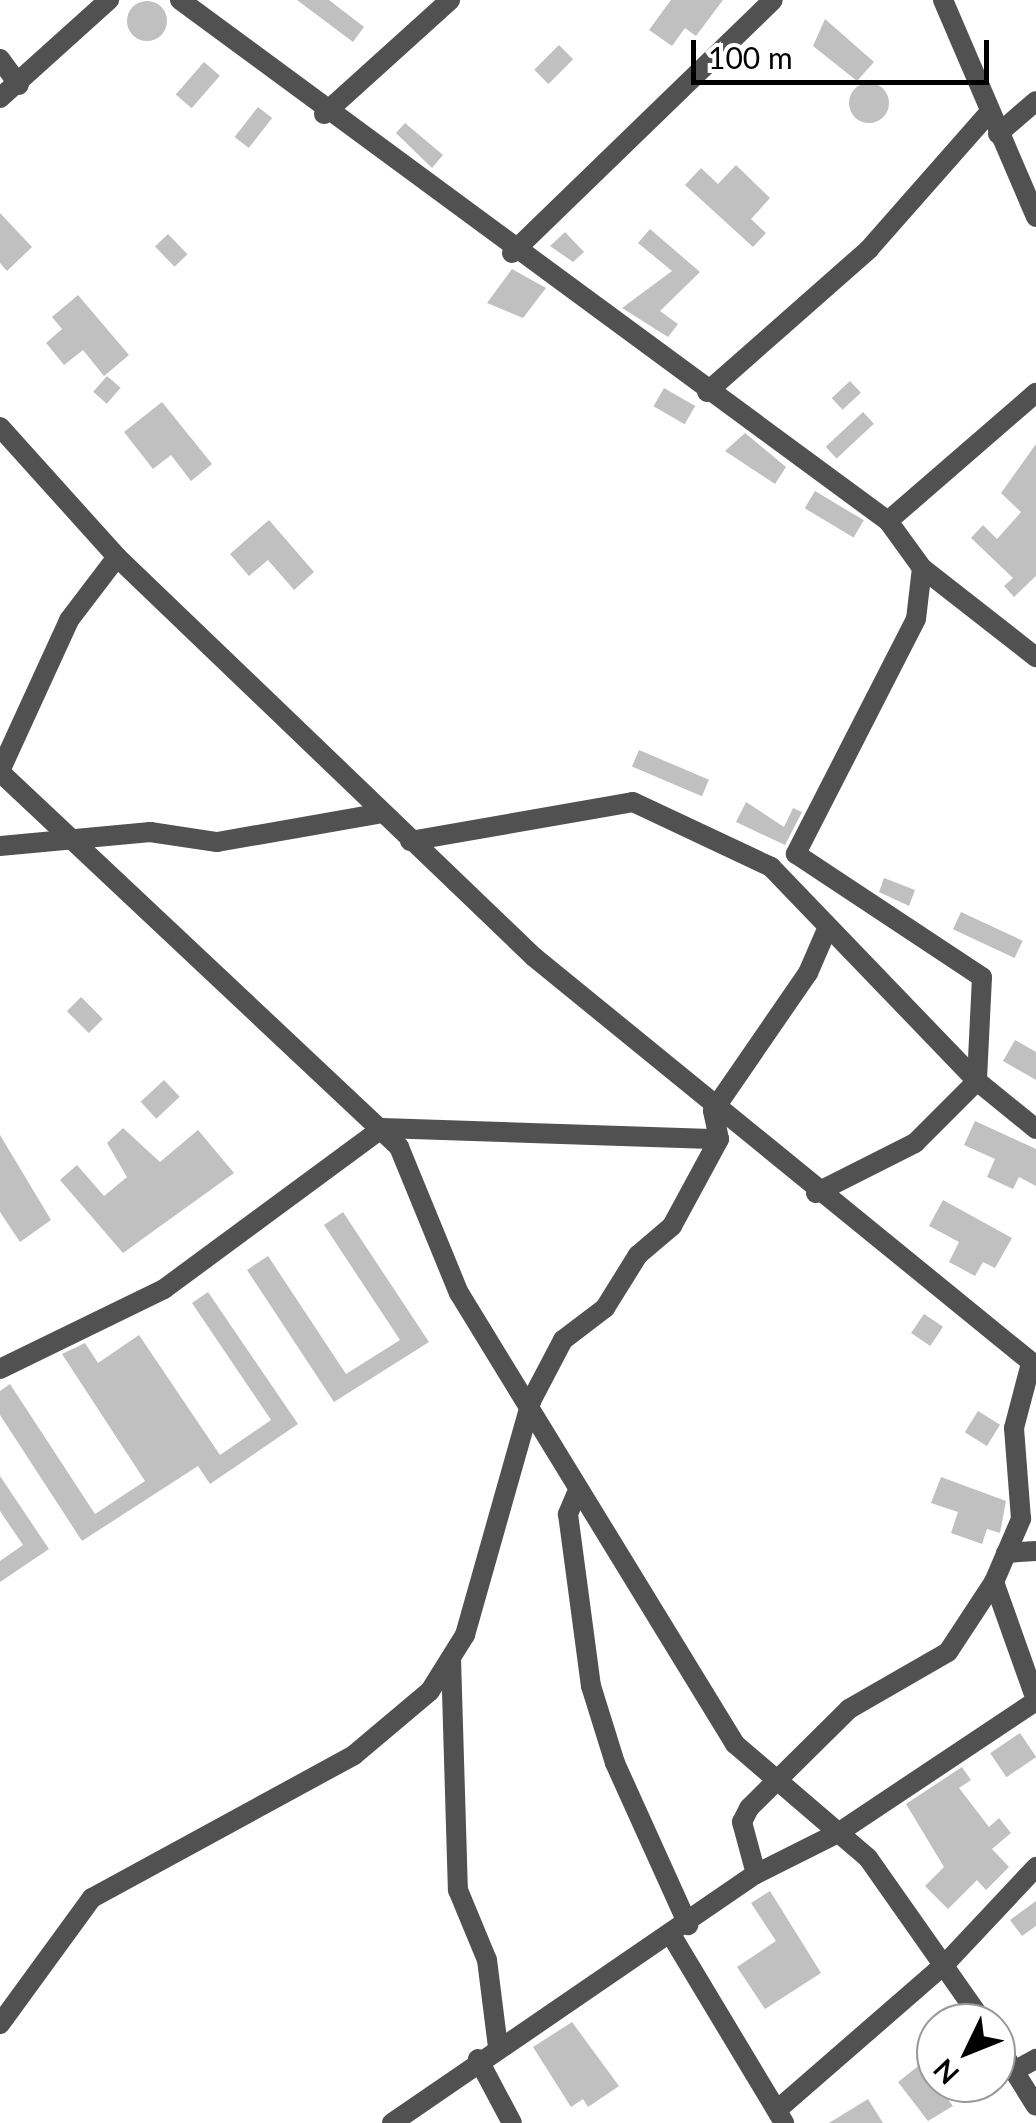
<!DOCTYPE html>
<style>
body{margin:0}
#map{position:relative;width:1036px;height:2123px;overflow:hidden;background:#fff;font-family:Lato,sans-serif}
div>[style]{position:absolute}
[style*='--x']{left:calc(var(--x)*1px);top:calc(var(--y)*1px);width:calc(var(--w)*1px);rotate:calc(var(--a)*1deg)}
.building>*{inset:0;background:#c0c0c0;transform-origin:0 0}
.round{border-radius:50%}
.street>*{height:20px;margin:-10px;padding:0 10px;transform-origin:10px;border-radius:10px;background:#515151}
span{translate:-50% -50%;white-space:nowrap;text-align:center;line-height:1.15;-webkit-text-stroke:8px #fff;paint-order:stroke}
.north{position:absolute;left:916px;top:2003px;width:100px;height:100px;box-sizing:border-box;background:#fff;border:2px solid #999;border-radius:50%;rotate:227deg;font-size:28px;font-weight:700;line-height:40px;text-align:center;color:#000}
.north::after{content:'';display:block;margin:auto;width:35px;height:45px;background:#000;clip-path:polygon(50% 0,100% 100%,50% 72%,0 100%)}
.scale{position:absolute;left:691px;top:40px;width:298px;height:45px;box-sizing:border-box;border:5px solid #000;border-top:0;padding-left:12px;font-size:30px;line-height:35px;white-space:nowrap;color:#000;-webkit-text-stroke:8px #fff;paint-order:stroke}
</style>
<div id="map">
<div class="building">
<i style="clip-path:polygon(297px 0,329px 0,364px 27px,353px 42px)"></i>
<i style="clip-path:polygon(671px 0,723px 0,696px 36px,685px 28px,672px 46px,649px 30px)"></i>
<i class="round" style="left:127px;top:1px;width:40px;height:40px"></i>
<i style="clip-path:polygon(825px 19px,874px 62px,857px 81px,813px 46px)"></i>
<i style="left:559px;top:45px;width:20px;height:35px;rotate:45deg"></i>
<i style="left:204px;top:62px;width:21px;height:43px;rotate:41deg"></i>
<i class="round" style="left:849px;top:83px;width:40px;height:40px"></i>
<i style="left:258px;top:107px;width:18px;height:38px;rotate:38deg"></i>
<i style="clip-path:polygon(405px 123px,443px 155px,432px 168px,396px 133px)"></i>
<i style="clip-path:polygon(736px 165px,770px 198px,751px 219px,766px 233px,753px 247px,685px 185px,701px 168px,718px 184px)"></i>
<i style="clip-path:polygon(0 213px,32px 247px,7px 271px,0 263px)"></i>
<i style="clip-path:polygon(650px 229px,700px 272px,660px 311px,678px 324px,668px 337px,622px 308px,672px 271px,638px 243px)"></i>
<i style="clip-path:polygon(565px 232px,584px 252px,573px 262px,550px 246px)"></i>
<i style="left:168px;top:234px;width:28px;height:18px;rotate:46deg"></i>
<i style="clip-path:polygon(512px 269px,546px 288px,523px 318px,487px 303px)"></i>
<i style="clip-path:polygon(78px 295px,129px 355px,104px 376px,83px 350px,64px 365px,46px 343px,62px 329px,52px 317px)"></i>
<i style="left:107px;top:376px;width:18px;height:21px;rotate:41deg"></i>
<i style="left:850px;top:381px;width:16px;height:25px;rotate:47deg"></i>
<i style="left:664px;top:388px;width:36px;height:21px;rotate:30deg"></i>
<i style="clip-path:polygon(162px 402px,212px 464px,191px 481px,171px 455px,153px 469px,124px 432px)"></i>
<i style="left:863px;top:412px;width:16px;height:51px;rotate:47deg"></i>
<i style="clip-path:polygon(745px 433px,786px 467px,775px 484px,725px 451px)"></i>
<i style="clip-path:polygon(1036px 444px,1036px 576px,1014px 597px,1004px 586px,1013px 578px,971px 538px,983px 525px,997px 539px,1021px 512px,1001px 493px)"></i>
<i style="left:815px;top:491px;width:57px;height:20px;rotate:31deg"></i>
<i style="clip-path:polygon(269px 520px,314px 572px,294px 590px,268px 560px,249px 576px,230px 554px)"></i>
<i style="left:639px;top:750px;width:76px;height:18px;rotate:23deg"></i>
<i style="clip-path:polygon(746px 802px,784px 827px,793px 808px,802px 812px,785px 845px,736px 822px)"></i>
<i style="clip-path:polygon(884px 878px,915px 890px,909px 906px,879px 892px)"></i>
<i style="left:961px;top:912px;width:68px;height:19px;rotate:25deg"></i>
<i style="left:81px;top:997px;width:31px;height:20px;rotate:45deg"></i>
<i style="clip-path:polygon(1015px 1040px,1036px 1052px,1036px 1080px,1003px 1061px)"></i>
<i style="left:164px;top:1080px;width:23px;height:32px;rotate:47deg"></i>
<i style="clip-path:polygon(975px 1121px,1036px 1149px,1036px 1186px,1019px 1177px,1013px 1189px,987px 1177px,995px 1159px,964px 1145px)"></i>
<i style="clip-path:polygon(123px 1128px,160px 1162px,198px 1130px,234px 1173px,123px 1253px,60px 1180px,77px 1165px,104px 1196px,127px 1177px,107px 1143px)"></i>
<i style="clip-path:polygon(0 1135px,51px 1220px,20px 1242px,0 1212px)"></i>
<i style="clip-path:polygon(943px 1200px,1012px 1238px,995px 1268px,983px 1262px,975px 1276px,949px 1262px,959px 1242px,929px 1226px)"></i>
<i style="clip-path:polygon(343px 1212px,429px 1342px,334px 1402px,247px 1270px,268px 1256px,346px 1374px,400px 1340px,324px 1225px)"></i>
<i style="clip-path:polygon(208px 1292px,298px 1424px,210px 1484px,198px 1466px,82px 1541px,0 1415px,0 1391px,10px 1384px,95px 1514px,145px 1481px,62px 1354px,85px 1343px,98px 1363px,139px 1335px,220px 1455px,271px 1420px,192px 1303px)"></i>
<i style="left:924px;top:1314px;width:23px;height:23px;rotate:34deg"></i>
<i style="left:978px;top:1411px;width:26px;height:25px;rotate:32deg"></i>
<i style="clip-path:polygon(0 1476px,49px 1549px,0 1582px,0 1561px,23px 1545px,0 1511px)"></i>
<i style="clip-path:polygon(941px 1477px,1006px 1501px,1000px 1533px,987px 1529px,982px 1544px,951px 1533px,958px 1512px,931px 1503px)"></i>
<i style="left:1020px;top:1733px;width:29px;height:36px;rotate:56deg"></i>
<i style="clip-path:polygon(962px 1767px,971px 1780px,959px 1788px,989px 1827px,999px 1818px,1011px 1833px,992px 1849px,1009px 1867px,986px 1890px,977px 1880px,948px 1909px,925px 1886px,944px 1867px,906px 1804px)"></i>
<i style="clip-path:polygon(770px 1891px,821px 1973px,765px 2009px,737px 1967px,776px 1941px,751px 1903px)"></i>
<i style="clip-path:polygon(1036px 1901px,1036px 1926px,1022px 1936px,1010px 1920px)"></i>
<i style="clip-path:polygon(572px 2022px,619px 2086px,588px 2107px,583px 2099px,571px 2107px,533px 2047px)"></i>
<i style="clip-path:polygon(936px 2052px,936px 2083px,953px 2106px,928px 2121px,898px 2082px)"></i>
<i style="clip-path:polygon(868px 2099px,883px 2123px,829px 2123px)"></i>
</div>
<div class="street">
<i style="--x:180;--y:0;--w:879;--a:36.35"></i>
<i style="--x:888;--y:521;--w:58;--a:54.1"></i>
<i style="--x:922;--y:568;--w:145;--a:38"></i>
<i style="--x:943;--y:0;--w:236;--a:66.8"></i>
<i style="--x:0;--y:59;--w:32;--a:54"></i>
<i style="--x:0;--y:98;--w:147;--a:-42"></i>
<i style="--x:324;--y:114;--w:170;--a:-42.1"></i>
<i style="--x:998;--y:134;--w:50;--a:-41"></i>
<i style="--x:512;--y:253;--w:363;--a:-44.1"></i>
<i style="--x:707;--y:392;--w:216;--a:-41.4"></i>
<i style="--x:869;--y:249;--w:181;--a:-48.6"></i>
<i style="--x:0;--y:427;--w:175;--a:48"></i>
<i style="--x:117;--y:557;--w:578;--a:43.81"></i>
<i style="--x:534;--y:957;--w:648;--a:39.17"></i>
<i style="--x:888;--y:521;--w:196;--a:-40.9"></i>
<i style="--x:922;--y:568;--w:51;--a:96.7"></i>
<i style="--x:916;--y:619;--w:264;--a:117.1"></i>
<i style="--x:796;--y:854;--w:223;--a:33.5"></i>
<i style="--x:982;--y:977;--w:104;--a:92.8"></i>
<i style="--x:977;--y:1081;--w:76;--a:39.1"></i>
<i style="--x:0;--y:771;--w:166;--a:-65.4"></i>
<i style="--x:69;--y:620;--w:79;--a:-52.7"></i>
<i style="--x:0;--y:772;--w:548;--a:43.22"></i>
<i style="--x:399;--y:1147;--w:158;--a:67.7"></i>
<i style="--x:459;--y:1293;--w:529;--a:58.53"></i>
<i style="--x:735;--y:1744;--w:175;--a:40.6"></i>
<i style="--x:868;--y:1858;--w:202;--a:54.9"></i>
<i style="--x:410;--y:841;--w:226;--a:-9.9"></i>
<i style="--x:633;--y:802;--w:153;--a:25.2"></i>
<i style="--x:771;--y:867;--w:297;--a:46.1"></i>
<i style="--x:977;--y:1081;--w:88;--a:135"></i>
<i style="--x:915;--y:1143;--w:111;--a:153.2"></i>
<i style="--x:0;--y:846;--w:151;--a:-5.3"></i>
<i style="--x:150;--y:832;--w:68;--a:8.5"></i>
<i style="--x:217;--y:842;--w:163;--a:-9.9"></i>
<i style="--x:0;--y:1369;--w:182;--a:-26"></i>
<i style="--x:164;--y:1289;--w:271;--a:-36.4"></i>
<i style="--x:382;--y:1128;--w:337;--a:1.9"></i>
<i style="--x:576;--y:1495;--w:21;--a:113"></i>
<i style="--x:568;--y:1514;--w:174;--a:82.4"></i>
<i style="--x:591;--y:1686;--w:81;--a:72.7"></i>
<i style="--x:615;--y:1763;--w:178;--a:65.7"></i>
<i style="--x:1006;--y:1553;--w:30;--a:-4"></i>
<i style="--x:994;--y:1582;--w:125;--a:70.4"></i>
<i style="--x:451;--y:1658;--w:232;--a:88.3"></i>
<i style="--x:458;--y:1890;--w:76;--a:67.5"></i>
<i style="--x:487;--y:1960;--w:88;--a:82.8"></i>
<i style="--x:756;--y:1874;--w:54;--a:-105.1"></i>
<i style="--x:742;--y:1822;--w:16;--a:-63"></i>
<i style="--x:749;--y:1808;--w:141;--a:-44.7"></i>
<i style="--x:849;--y:1709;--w:114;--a:-29.9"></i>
<i style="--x:948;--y:1652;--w:84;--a:-56.7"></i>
<i style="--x:994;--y:1582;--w:69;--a:-66.8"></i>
<i style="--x:1021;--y:1519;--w:91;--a:-94.4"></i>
<i style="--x:1014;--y:1428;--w:67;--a:-75.3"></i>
<i style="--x:673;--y:1938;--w:216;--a:59"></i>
<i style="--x:0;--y:2024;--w:156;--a:-53.9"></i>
<i style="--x:92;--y:1898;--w:298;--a:-28.6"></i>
<i style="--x:354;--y:1755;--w:99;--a:-40.1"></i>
<i style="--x:430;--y:1691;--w:66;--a:-58"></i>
<i style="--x:465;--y:1635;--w:243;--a:-74.2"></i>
<i style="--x:531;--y:1401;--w:69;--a:-62.3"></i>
<i style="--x:563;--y:1340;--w:53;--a:-37.3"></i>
<i style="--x:605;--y:1308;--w:62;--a:-58.1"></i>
<i style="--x:638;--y:1255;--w:45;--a:-40.5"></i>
<i style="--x:672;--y:1226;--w:99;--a:-61.6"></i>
<i style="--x:719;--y:1139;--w:29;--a:-102"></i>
<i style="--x:713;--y:1111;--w:168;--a:-55.5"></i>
<i style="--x:808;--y:973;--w:48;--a:-66.6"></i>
<i style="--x:996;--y:2042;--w:75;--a:58"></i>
<i style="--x:478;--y:2059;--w:72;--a:62"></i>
<i style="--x:1014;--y:2071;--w:25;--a:-29"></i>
<i style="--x:777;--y:2110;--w:224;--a:-41"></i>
<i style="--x:946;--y:1963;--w:132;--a:-46.8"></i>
<i style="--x:392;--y:2123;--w:441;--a:-34.4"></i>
<i style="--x:756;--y:1874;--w:92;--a:-26.6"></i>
<i style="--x:838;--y:1833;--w:238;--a:-33.7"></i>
</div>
<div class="north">N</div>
<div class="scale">100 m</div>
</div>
